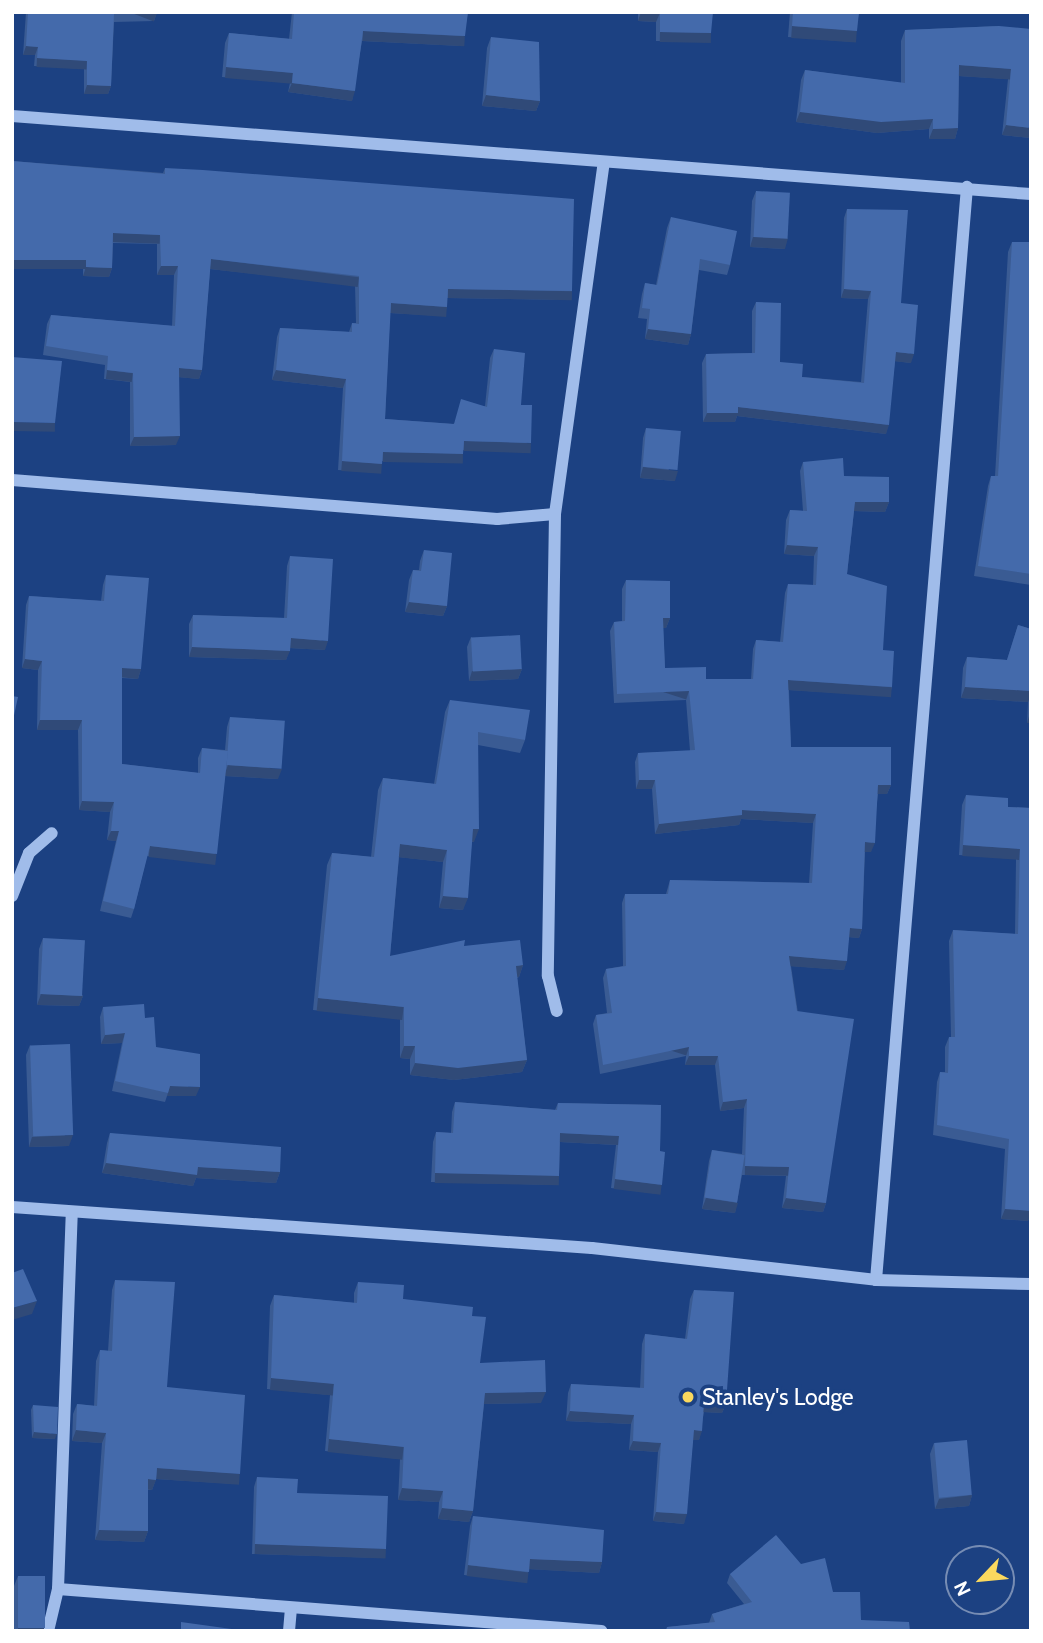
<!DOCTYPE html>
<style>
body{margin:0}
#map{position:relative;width:1043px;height:1643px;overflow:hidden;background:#1c4182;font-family:Cabin,sans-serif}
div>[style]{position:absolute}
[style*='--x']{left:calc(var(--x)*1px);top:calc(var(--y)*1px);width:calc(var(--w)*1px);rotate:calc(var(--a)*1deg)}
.minor>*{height:12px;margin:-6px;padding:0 6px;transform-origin:6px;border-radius:6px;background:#a0bcea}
.wall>*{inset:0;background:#3a5b93}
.shaded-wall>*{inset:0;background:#304a78;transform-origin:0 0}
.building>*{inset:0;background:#446aab;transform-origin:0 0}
.dots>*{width:19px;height:19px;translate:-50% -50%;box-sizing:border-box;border:4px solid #1c4182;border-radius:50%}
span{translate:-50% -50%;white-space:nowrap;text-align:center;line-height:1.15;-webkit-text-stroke:7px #1c4182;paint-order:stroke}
.poi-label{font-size:23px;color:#fff}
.left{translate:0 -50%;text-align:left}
.frame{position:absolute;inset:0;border:14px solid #fff;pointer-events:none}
.north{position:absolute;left:945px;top:1545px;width:70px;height:70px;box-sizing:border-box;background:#1c4182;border:2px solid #778db4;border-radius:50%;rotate:244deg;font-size:19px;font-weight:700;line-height:28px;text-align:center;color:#fff}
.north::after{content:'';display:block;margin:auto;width:24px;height:32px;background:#fbd95e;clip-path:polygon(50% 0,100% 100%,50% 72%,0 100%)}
</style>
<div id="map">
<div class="minor">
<i style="--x:12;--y:116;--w:1022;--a:4.38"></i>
<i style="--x:12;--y:480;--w:487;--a:4.6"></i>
<i style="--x:497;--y:519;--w:58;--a:-4.9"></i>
<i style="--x:555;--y:514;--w:351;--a:-82.1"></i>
<i style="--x:555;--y:514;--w:462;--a:90.9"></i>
<i style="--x:548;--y:976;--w:36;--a:76"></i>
<i style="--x:12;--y:896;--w:46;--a:-68.4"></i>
<i style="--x:29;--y:853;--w:30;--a:-41"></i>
<i style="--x:12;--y:1207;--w:581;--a:4.04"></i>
<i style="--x:592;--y:1248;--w:286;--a:6.4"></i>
<i style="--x:876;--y:1280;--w:155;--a:1.5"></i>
<i style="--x:876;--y:1280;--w:1097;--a:-85.24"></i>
<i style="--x:58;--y:1589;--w:545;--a:4.42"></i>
<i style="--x:48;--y:1631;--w:43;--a:-76.6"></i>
<i style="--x:58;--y:1589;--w:377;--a:-87.9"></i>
<i style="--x:289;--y:1631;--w:22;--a:-85"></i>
</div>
<div class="wall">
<i style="clip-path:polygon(26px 12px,157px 12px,154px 21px,114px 22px,111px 86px,108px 94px,84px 94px,84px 69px,34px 66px,35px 55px,23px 55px)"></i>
<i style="clip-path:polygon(292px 12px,468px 12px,462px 46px,362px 41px,352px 101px,288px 92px,290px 83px,222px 77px,225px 43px,229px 33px,289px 39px)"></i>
<i style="clip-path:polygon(638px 12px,713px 12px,707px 42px,656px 41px,656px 22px,638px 21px)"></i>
<i style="clip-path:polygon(790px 12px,859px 12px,854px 42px,788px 37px)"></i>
<i style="clip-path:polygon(999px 26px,1031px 138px,1002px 135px,1008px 79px,959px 76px,958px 128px,955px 139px,929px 139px,929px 129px,877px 133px,796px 122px,801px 80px,805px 70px,901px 83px,901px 41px,905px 30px)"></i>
<i style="clip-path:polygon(491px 37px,540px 101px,536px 111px,482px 106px,487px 48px)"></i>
<i style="clip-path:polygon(12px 161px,163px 173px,165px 168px,572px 291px,569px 300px,447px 298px,447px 307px,443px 316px,390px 313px,385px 419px,453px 424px,485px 406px,490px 358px,494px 349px,521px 405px,528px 452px,463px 450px,460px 463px,382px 461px,379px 473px,338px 470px,343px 388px,272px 380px,277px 337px,280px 328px,349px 332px,352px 323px,356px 323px,355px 285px,210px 269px,202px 370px,199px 379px,179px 377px,176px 445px,130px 446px,130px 382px,104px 379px,105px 365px,43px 355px,47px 324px,51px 315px,172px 326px,174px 275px,157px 275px,157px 244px,113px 243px,112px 268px,109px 277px,83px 276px,83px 269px,12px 269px)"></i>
<i style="clip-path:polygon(756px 191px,785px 249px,750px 247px,752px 201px)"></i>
<i style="clip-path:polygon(847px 209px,901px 303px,911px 363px,895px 361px,886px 434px,737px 416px,735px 422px,703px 422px,702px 363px,706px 354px,752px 353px,752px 311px,756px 302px,780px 362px,802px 377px,861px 382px,868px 299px,841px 298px,844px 218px)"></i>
<i style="clip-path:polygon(671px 217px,730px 265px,727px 275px,699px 270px,691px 334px,688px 345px,645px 339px,647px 319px,638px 318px,642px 294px,645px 283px,656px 285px,667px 228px)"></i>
<i style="clip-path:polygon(1012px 242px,1031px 242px,1031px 585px,974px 576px,988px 486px,991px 476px,995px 476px,1008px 252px)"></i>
<i style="clip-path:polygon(646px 428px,675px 481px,640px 478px,643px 438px)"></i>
<i style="clip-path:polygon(803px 462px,844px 476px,889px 502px,885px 512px,854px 511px,847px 574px,883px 650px,892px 687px,889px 696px,789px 690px,791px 747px,891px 785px,887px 794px,878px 794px,871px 852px,865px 852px,862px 929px,859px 938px,849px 937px,844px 970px,791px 966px,826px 1203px,823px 1212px,782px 1208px,786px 1176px,742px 1175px,735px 1213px,702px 1209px,709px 1161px,712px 1150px,742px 1154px,744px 1108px,720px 1111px,715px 1065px,685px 1065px,686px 1056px,600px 1074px,593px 1024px,596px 1015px,607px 1013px,603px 978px,606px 969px,623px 966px,622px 903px,625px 894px,666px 894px,670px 880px,809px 883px,813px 823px,741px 819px,739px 825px,655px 834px,652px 789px,636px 789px,635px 762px,638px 753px,690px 751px,686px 700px,614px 703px,610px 631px,614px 622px,622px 621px,622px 589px,626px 580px,670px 618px,666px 628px,663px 628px,665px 668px,706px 679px,751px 679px,753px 649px,756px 640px,780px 642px,785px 593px,788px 584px,813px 585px,814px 556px,784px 554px,786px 520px,790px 510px,803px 511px,800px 471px)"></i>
<i style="clip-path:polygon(424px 550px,447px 606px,443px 616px,405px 612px,409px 580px,413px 570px,419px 570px,420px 561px)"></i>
<i style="clip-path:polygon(290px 556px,325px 650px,290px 648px,286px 660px,189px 657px,189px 624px,193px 615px,284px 618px,287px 566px)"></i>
<i style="clip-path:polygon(106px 575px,141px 669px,138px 679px,122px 678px,122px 764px,198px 773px,198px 758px,202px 748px,225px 750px,227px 727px,230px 717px,278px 779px,225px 776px,214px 864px,147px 856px,134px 909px,131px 918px,100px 911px,116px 841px,107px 840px,110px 812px,79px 810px,78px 730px,37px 730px,38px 670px,22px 668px,26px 605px,29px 596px,101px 601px,103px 585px)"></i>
<i style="clip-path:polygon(1018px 625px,1031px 629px,1031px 723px,1027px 723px,1028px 702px,961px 698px,963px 668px,967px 657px,1007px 660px)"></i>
<i style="clip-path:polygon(471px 637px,522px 669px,518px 679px,469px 681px,467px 647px)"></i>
<i style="clip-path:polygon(450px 700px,525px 740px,520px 753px,478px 745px,474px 842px,472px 842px,463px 910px,439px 908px,443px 862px,399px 857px,390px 956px,464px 946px,523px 965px,519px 977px,517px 978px,527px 1060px,522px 1072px,454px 1080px,410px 1075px,410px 1059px,400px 1058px,400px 1019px,313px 1010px,327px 865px,332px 853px,371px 857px,378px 790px,383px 778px,434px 784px,445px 712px)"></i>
<i style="clip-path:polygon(966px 795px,1008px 807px,1031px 808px,1030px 1216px,1028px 1221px,1001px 1219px,1005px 1149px,933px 1135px,937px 1082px,940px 1072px,945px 1072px,945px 1047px,949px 1037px,951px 1037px,949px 941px,953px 930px,1015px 934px,1016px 859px,959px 855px,962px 805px)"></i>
<i style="clip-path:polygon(43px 938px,83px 996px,79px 1006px,37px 1005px,39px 949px)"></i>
<i style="clip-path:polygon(103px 1007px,145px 1018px,156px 1047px,196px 1096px,167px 1096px,165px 1102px,112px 1091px,122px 1043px,101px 1044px,100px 1017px)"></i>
<i style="clip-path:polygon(30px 1045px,69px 1146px,29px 1147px,26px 1055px)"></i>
<i style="clip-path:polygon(455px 1102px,555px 1110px,558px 1103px,661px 1105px,659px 1194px,611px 1188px,616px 1145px,560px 1142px,559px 1176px,555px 1185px,431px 1182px,433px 1142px,436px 1132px,451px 1133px,452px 1112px)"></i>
<i style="clip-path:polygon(110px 1133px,280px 1172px,276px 1183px,196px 1178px,193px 1186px,102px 1173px,107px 1143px)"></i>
<i style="clip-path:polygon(115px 1280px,167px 1387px,236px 1484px,156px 1479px,152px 1490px,148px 1490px,148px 1531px,144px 1542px,95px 1540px,102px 1443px,72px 1441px,73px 1414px,77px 1404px,94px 1406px,96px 1361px,100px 1350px,108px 1351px,112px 1290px)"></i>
<i style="clip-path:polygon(358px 1282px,403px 1299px,472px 1316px,480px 1363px,541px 1403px,484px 1404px,473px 1511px,469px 1522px,438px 1519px,439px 1502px,398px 1500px,400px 1459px,325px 1451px,330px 1395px,267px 1389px,270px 1306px,274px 1295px,354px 1303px,354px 1293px)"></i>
<i style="clip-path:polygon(694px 1290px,726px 1404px,722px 1413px,704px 1412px,699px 1440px,693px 1440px,684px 1524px,653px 1521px,658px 1452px,629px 1450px,631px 1424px,566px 1421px,568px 1393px,571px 1384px,640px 1388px,642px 1344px,645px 1334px,685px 1339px,690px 1299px)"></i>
<i style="clip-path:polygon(33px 1405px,55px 1439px,32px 1438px,31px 1410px)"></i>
<i style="clip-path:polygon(934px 1443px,972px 1495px,969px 1506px,935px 1509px,930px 1454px)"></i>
<i style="clip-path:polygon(257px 1477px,297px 1493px,382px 1558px,252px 1554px,254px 1487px)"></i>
<i style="clip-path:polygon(473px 1516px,602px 1562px,599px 1573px,529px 1569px,525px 1582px,464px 1575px,470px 1526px)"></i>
<i style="clip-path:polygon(801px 1564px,833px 1592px,861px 1620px,910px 1631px,665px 1631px,667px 1627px,709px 1623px,712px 1614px,744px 1604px,727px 1583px,730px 1574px)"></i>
<i style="clip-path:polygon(18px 1576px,43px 1631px,14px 1631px,14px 1586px)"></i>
</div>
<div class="shaded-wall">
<i style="clip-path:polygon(641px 12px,660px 13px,656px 22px,638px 21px)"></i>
<i style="left:157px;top:13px;width:9px;height:43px;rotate:111deg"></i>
<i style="left:792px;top:26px;width:65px;height:12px;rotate:4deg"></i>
<i style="left:363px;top:31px;width:102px;height:10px;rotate:3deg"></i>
<i style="left:660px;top:32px;width:51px;height:10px;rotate:1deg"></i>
<i style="clip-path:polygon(26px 46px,38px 47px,35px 55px,23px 55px)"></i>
<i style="left:37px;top:58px;width:50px;height:9px;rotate:3deg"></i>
<i style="left:959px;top:65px;width:52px;height:11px;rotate:4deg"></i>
<i style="left:226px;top:67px;width:67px;height:11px;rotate:5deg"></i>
<i style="clip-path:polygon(292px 83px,355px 91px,352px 101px,288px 92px)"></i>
<i style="clip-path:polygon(87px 85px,111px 86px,108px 94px,84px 94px)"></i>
<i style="clip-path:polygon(486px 95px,540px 101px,536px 111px,482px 106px)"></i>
<i style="clip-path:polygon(800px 112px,933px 119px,929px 129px,877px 133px,796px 122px)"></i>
<i style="clip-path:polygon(1006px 125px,1031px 128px,1031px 138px,1002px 135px)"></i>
<i style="clip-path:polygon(958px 128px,955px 139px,929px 139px,933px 129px)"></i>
<i style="left:113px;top:233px;width:47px;height:9px;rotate:2deg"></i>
<i style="clip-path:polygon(753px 237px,788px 238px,785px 249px,750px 247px)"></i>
<i style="left:211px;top:259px;width:149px;height:10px;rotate:7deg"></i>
<i style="left:12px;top:260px;width:74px;height:9px"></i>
<i style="clip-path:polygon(161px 266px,178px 266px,174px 275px,157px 275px)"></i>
<i style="clip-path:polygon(86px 267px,112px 268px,109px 277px,83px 276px)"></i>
<i style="left:448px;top:289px;width:124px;height:9px;rotate:1deg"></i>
<i style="clip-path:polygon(844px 289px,871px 291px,868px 299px,841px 298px)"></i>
<i style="left:391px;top:303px;width:56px;height:10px;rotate:4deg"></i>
<i style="clip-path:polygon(648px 329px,691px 334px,688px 345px,645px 339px)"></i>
<i style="clip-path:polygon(896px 352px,914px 354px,911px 363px,892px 361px)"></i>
<i style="clip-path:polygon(179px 368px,202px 370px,199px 379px,176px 377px)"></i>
<i style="left:107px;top:370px;width:26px;height:9px;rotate:7deg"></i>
<i style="clip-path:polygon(276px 370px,346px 379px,343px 388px,272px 380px)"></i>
<i style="clip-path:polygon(738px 407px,889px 425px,886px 434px,737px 416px,735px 422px,703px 422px,707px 413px)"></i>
<i style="left:12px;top:422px;width:43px;height:9px;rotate:1deg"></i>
<i style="clip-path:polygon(180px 436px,176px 445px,130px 446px,134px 437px)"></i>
<i style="left:464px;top:441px;width:67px;height:10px;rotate:2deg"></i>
<i style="left:383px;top:452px;width:80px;height:10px;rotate:1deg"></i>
<i style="left:342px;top:461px;width:40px;height:10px;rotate:4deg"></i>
<i style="clip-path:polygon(643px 467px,678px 471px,675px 481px,640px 478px)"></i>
<i style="clip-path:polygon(855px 502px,889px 502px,885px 512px,852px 511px)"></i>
<i style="clip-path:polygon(787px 545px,818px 547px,814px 556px,784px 554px)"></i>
<i style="clip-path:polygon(409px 602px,447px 606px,443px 616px,405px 612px)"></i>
<i style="clip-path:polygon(663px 618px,670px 618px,666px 628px,660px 628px)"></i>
<i style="clip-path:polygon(291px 638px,328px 641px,325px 650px,288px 648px)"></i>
<i style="clip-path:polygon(192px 647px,290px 651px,286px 660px,189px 657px)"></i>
<i style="clip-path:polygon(25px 659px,42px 661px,38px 670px,22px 668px)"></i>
<i style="clip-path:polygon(122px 668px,141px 669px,138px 679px,119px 677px)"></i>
<i style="clip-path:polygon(522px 669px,518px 679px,469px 681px,472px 671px)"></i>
<i style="left:788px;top:680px;width:104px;height:10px;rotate:4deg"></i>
<i style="clip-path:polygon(965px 687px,1031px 691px,1031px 694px,1028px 702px,961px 698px)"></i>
<i style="left:689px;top:691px;width:9px;height:72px;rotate:108deg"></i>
<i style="clip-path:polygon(1030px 713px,1031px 723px,1027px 723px)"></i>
<i style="clip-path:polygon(40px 720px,82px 720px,78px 730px,37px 730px)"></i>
<i style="clip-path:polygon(228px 765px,282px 769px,278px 779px,224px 776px)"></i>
<i style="clip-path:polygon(639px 780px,655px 780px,652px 789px,636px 789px)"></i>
<i style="clip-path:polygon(878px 785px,891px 785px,887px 794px,875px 794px)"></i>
<i style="clip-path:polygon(82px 801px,114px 802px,110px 812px,79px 810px)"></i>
<i style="clip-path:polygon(742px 810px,816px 814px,813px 823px,741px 819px,739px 825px,655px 834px,659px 824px)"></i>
<i style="clip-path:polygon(473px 829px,479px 829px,474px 842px,469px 841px)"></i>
<i style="clip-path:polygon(111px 831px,119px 831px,116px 841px,107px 840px)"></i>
<i style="clip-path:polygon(865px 842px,875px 843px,871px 852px,862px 852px)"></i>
<i style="clip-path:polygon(400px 844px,447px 850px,443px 862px,396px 857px)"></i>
<i style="left:963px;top:845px;width:57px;height:11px;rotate:4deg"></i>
<i style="left:150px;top:846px;width:67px;height:11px;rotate:7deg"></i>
<i style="clip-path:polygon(443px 896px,468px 898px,463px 910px,439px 908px)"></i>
<i style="clip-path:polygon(850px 928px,862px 929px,859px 938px,846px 937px)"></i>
<i style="clip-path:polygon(789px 956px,847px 961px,844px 970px,786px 966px)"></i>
<i style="clip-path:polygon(523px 965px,519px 977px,512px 978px,516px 966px)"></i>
<i style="clip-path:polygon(41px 994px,83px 996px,79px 1006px,37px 1005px)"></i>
<i style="left:318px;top:998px;width:86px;height:13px;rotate:6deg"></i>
<i style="clip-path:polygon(125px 1033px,122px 1043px,101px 1044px,105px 1035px)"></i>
<i style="clip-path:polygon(404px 1046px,415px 1046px,410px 1059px,400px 1058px)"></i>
<i style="left:689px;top:1047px;width:9px;height:88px;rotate:108deg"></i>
<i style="clip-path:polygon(689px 1056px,718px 1056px,715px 1065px,685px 1065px)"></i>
<i style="clip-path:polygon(527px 1060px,522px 1072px,454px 1080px,410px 1075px,415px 1063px)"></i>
<i style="clip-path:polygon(170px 1086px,200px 1087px,196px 1096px,167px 1096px)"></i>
<i style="clip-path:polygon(747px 1099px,744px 1108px,720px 1111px,723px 1102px)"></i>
<i style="left:560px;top:1133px;width:59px;height:9px;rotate:3deg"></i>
<i style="clip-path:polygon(73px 1135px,69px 1146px,29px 1147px,32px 1137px)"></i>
<i style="clip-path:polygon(106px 1163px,198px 1167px,280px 1172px,276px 1183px,196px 1178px,193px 1186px,102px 1173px)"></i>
<i style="left:745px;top:1166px;width:44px;height:9px;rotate:1deg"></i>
<i style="left:435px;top:1173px;width:124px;height:10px;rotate:1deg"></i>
<i style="left:615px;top:1179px;width:47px;height:10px;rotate:7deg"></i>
<i style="clip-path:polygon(706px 1198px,738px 1203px,735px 1213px,702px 1209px)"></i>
<i style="clip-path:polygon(786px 1198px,826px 1203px,823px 1212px,782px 1208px)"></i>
<i style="clip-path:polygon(1005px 1209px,1031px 1209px,1031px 1217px,1030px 1216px,1028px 1221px,1001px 1219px)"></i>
<i style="clip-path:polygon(37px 1301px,32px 1314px,12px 1320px,12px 1308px)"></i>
<i style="left:271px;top:1378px;width:63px;height:12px;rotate:5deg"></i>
<i style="clip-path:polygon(546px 1392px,541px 1403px,481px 1404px,485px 1393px)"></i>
<i style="clip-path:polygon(704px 1403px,726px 1404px,722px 1413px,701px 1412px)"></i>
<i style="clip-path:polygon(570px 1411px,634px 1415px,631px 1424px,566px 1421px)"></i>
<i style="clip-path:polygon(76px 1430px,106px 1433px,102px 1443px,72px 1441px)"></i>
<i style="clip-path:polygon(694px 1430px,702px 1431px,699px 1440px,690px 1440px)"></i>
<i style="clip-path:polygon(34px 1432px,57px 1434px,55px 1439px,32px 1438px)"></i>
<i style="left:329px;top:1439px;width:75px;height:13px;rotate:6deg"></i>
<i style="clip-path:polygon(633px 1441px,661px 1443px,658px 1452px,629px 1450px)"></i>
<i style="left:157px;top:1468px;width:83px;height:11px;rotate:4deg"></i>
<i style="clip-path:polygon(148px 1479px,156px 1480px,152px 1490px,144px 1489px)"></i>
<i style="clip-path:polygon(402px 1488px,443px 1491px,439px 1502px,398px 1500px)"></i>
<i style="clip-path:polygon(972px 1495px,969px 1506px,935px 1509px,939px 1499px)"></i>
<i style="clip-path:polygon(442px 1508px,473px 1511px,469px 1522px,438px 1519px)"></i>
<i style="clip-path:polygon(656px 1512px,687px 1514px,684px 1524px,653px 1521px)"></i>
<i style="clip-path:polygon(99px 1530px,148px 1531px,144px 1542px,95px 1540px)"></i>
<i style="left:255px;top:1544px;width:131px;height:10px;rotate:2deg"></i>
<i style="clip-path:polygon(530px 1559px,602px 1562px,599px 1573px,526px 1569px)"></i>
<i style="left:468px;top:1565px;width:61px;height:11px;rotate:7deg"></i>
<i style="left:18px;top:1628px;width:26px;height:3px"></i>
</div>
<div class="building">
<i style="clip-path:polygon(28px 12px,157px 12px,157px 13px,114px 14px,111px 86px,87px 85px,87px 61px,37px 58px,38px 47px,26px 46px)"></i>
<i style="clip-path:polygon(294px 12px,468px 12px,465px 36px,363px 31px,355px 91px,292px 83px,293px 73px,226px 67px,229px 33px,292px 39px)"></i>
<i style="clip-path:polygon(641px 12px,713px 12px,711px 33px,660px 32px,660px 13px)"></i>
<i style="clip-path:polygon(793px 12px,859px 12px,857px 31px,792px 26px)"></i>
<i style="clip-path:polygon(999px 26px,1031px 29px,1031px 128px,1006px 125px,1011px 69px,959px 65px,958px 128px,933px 129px,933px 119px,881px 122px,800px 112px,805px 70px,905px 83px,905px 30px)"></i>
<i style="clip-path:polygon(491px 37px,539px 42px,540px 101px,486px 95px)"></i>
<i style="clip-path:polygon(12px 161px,165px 174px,165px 168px,203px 170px,574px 199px,572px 291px,448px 289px,447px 307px,391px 303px,385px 419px,454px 424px,461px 399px,487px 407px,494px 349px,525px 353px,521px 405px,532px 405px,531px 443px,464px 441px,463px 454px,383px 452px,382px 464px,342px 461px,346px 379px,276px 370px,280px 328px,352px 332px,352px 323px,359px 324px,359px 276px,211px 259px,202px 370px,179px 368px,180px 436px,134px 437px,133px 373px,107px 370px,108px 356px,46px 346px,51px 315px,175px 326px,178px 266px,161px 266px,160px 235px,113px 233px,112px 268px,86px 267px,86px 260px,12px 260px)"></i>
<i style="left:756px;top:191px;width:34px;height:46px;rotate:3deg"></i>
<i style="clip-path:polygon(847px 209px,908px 210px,901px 303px,918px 305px,914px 354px,896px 352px,889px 425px,738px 407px,738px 413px,707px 413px,706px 354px,755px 353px,756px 302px,781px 303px,780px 362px,803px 364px,802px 377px,864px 383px,871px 291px,844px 289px)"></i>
<i style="clip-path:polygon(671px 217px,737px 231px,730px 265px,700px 259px,691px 334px,648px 329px,650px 309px,642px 308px,645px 283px,657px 285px)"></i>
<i style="clip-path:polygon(1012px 242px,1031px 242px,1031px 574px,978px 566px,991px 476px,998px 476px)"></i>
<i style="clip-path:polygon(12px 357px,62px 361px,55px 423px,12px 422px)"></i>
<i style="left:646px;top:428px;width:35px;height:39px;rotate:5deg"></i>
<i style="clip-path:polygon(843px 458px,844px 476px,889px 477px,889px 502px,855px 502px,847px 574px,887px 586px,883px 650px,894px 651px,892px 687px,788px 680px,791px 747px,891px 747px,891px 785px,878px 785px,875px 843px,865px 842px,862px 929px,850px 928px,847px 961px,789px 956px,797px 1011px,854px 1019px,826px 1203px,786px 1198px,789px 1167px,745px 1166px,747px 1099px,723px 1102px,718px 1056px,689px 1056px,689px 1047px,603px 1065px,596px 1015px,612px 1013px,606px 969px,626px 966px,625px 894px,668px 894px,670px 880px,812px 883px,816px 814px,742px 810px,742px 815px,659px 824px,655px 780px,639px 780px,638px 753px,695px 750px,689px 691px,617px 694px,614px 622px,625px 621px,626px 580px,670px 581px,670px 618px,663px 618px,665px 668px,706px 667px,706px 679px,753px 679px,756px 640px,783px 642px,788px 584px,816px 585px,818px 547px,787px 545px,790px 510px,807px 511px,803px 462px)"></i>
<i style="clip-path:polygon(424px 550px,452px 553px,447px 606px,409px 602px,413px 570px,421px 571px)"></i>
<i style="clip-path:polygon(290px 556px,333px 559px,328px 641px,291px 638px,290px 651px,192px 647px,193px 615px,287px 618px)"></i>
<i style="clip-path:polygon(106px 575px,149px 578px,141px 669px,122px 668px,122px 764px,200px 773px,202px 748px,228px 751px,217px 854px,150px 846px,134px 909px,103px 901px,119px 831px,111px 831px,114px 802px,82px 801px,82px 720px,40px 720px,42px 661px,25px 659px,29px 596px,104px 601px)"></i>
<i style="clip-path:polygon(1018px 625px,1031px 629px,1031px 691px,965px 687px,967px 657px,1007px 660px)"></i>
<i style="left:520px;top:635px;width:34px;height:49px;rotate:87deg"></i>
<i style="clip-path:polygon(12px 696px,18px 697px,13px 720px,12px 719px)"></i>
<i style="clip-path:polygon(450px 700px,530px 710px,525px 740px,478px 732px,479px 829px,473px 829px,468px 898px,443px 896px,447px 850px,400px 844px,390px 956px,465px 940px,464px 946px,520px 940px,523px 965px,516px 966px,527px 1060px,458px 1068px,415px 1063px,415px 1046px,404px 1046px,404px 1007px,318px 998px,332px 853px,374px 857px,383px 778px,436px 784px)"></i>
<i style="left:230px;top:717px;width:55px;height:48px;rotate:4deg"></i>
<i style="clip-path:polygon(966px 795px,1008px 798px,1008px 807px,1031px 808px,1031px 1211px,1005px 1209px,1009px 1139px,937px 1125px,940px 1072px,948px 1073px,949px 1037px,955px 1037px,953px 930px,1018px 934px,1020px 849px,963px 845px)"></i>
<i style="left:43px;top:938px;width:42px;height:56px;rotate:3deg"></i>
<i style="clip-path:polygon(144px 1004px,145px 1018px,154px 1017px,156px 1047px,200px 1054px,200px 1087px,170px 1086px,168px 1093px,115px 1081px,125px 1033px,105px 1035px,103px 1007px)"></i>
<i style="left:70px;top:1044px;width:91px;height:40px;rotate:88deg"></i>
<i style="clip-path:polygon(455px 1102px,557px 1110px,558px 1103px,661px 1105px,660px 1151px,665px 1152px,662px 1185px,615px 1179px,619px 1136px,560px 1133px,559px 1176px,435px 1173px,436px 1132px,453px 1133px)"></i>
<i style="clip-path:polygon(110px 1133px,281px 1147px,280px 1172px,198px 1167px,197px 1175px,106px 1163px)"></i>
<i style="left:712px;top:1150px;width:33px;height:48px;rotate:9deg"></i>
<i style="clip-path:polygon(23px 1269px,37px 1301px,12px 1308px,12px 1273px)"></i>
<i style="clip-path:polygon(115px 1280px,175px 1282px,167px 1387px,245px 1395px,240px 1474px,157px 1468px,156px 1480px,148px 1479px,148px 1531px,99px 1530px,106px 1433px,76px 1430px,77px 1404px,97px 1406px,100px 1350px,112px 1351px)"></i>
<i style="clip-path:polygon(358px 1282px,404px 1285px,403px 1299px,473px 1307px,472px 1316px,486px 1317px,480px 1363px,545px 1360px,546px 1392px,485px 1393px,473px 1511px,442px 1508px,443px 1491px,402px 1488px,404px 1447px,329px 1439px,334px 1384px,271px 1378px,274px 1295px,357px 1303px)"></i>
<i style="clip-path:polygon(694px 1290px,734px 1292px,726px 1404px,704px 1403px,702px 1431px,694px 1430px,687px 1514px,656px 1512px,661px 1443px,633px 1441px,634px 1415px,570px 1411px,571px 1384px,644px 1388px,645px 1334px,687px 1339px)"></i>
<i style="clip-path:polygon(33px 1405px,58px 1407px,57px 1434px,34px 1432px)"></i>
<i style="left:967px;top:1440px;width:55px;height:33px;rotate:85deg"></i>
<i style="clip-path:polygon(257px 1477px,298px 1479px,297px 1493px,388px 1496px,386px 1549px,255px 1544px)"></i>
<i style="clip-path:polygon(473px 1516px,604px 1530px,602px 1562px,530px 1559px,529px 1572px,468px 1565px)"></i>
<i style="clip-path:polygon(776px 1535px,801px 1564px,825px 1558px,833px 1592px,860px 1592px,861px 1620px,909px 1622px,910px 1631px,667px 1631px,667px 1627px,715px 1622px,712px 1614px,752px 1602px,730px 1574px)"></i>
<i style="left:18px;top:1576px;width:27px;height:52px"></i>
<i style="clip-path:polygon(181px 1622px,246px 1631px,181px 1631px)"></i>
</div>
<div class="dots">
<i style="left:688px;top:1397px;background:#fbd95e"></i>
</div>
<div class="poi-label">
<span class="left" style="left:702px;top:1397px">Stanley's Lodge</span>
</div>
<div class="frame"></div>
<div class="north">N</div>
</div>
